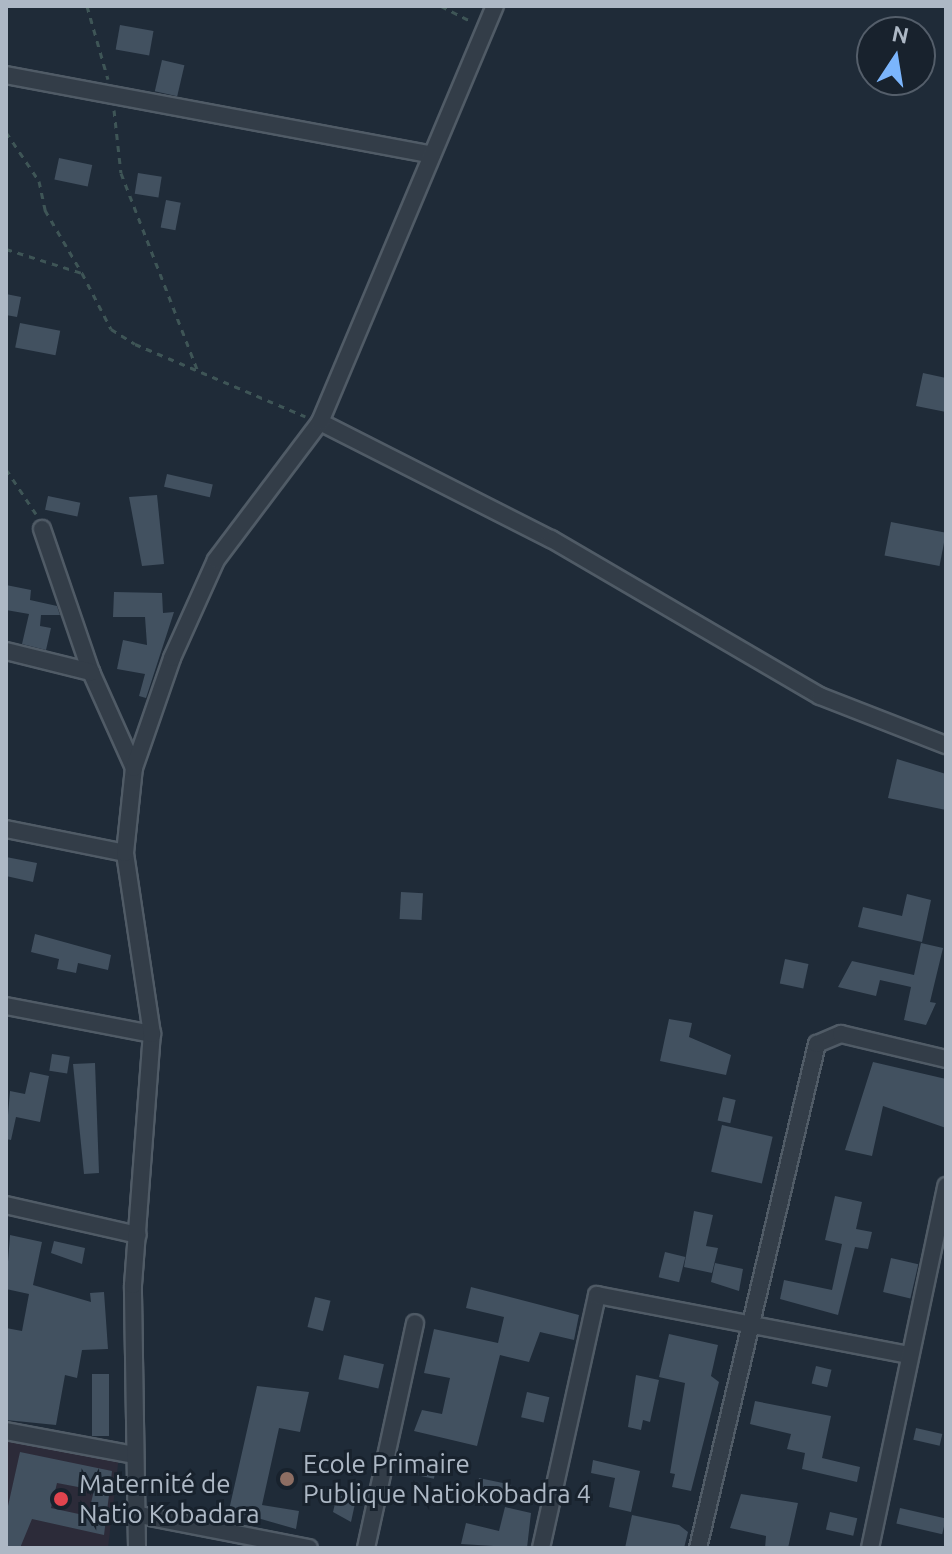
<!DOCTYPE html>
<meta charset="utf-8">
<style>
body{margin:0}
#map{position:relative;width:952px;height:1554px;overflow:hidden;background:#1f2b38;font-family:Ubuntu,sans-serif}
div>[style]{position:absolute}
[style*='--x']{left:calc(var(--x)*1px);top:calc(var(--y)*1px);width:calc(var(--w)*1px);rotate:calc(var(--a)*1deg)}
.medical>*{inset:0;background:#2c2b39}
.building>*{inset:0;background:#425160;transform-origin:0 0}
.path>*{height:3px;margin-top:-1.5px;transform-origin:0;background:repeating-linear-gradient(90deg,#3e5556 0 6px,transparent 0 12px)}
.roads{filter:drop-shadow(2px 0 #505b66) drop-shadow(-2px 0 #505b66) drop-shadow(0 2px #505b66) drop-shadow(0 -2px #505b66)}
.minor>*{height:16px;margin:-8px;padding:0 8px;transform-origin:8px;border-radius:8px;background:#333d48}
.dots>*{width:22px;height:22px;translate:-50% -50%;box-sizing:border-box;border:4px solid #18222d;border-radius:50%}
span{translate:-50% -50%;white-space:nowrap;text-align:center;line-height:1.15;-webkit-text-stroke:6px #18222d;paint-order:stroke}
.poi-label{font-size:26px;color:#adb8c5}
.left{translate:0 -50%;text-align:left}
.frame{position:absolute;inset:0;border:8px solid #adb8c5;pointer-events:none}
.north{position:absolute;left:856px;top:16px;width:80px;height:80px;box-sizing:border-box;background:#18222d;border:2px solid #545e6a;border-radius:50%;rotate:12deg;font-size:22px;font-weight:700;line-height:32px;text-align:center;color:#adb8c5}
.north::after{content:'';display:block;margin:auto;width:28px;height:36px;background:#7bb5fc;clip-path:polygon(50% 0,100% 100%,50% 72%,0 100%)}
</style>
<div id="map">
<div class="medical">
<i style="clip-path:polygon(6px 1437px,119px 1456px,108px 1548px,6px 1548px)"></i>
</div>
<div class="building">
<i style="left:120px;top:25px;width:34px;height:25px;rotate:10deg"></i>
<i style="left:162px;top:60px;width:23px;height:32px;rotate:13deg"></i>
<i style="left:59px;top:158px;width:34px;height:22px;rotate:12deg"></i>
<i style="left:138px;top:173px;width:24px;height:21px;rotate:9deg"></i>
<i style="left:166px;top:200px;width:15px;height:28px;rotate:11deg"></i>
<i style="clip-path:polygon(6px 294px,21px 297px,17px 317px,6px 315px)"></i>
<i style="left:20px;top:323px;width:41px;height:25px;rotate:11deg"></i>
<i style="clip-path:polygon(923px 373px,946px 378px,946px 412px,916px 406px)"></i>
<i style="left:167px;top:474px;width:47px;height:13px;rotate:13deg"></i>
<i style="clip-path:polygon(157px 495px,164px 564px,142px 566px,129px 497px)"></i>
<i style="left:48px;top:496px;width:33px;height:14px;rotate:12deg"></i>
<i style="left:891px;top:522px;width:56px;height:34px;rotate:11deg"></i>
<i style="clip-path:polygon(6px 585px,31px 590px,30px 600px,57px 606px,60px 615px,41px 615px,40px 626px,51px 628px,46px 650px,22px 644px,29px 614px,6px 610px)"></i>
<i style="clip-path:polygon(114px 592px,162px 593px,163px 613px,174px 612px,146px 698px,139px 696px,145px 674px,117px 669px,123px 640px,147px 645px,145px 617px,113px 617px)"></i>
<i style="clip-path:polygon(897px 759px,946px 774px,946px 810px,888px 798px)"></i>
<i style="clip-path:polygon(6px 857px,37px 863px,33px 882px,6px 876px)"></i>
<i style="left:401px;top:892px;width:22px;height:27px;rotate:3deg"></i>
<i style="clip-path:polygon(907px 894px,931px 900px,922px 942px,858px 927px,863px 907px,902px 916px)"></i>
<i style="clip-path:polygon(35px 934px,111px 955px,108px 970px,78px 963px,76px 973px,57px 969px,59px 959px,31px 952px)"></i>
<i style="clip-path:polygon(921px 943px,943px 948px,930px 1002px,936px 1003px,926px 1025px,904px 1020px,911px 987px,880px 980px,876px 996px,838px 987px,852px 961px,914px 975px)"></i>
<i style="left:785px;top:959px;width:24px;height:25px;rotate:12deg"></i>
<i style="clip-path:polygon(669px 1019px,692px 1023px,689px 1037px,731px 1055px,726px 1075px,660px 1061px)"></i>
<i style="left:52px;top:1054px;width:18px;height:17px;rotate:9deg"></i>
<i style="clip-path:polygon(873px 1062px,946px 1079px,946px 1128px,883px 1106px,872px 1156px,845px 1150px)"></i>
<i style="clip-path:polygon(95px 1063px,99px 1173px,84px 1174px,73px 1064px)"></i>
<i style="clip-path:polygon(30px 1072px,49px 1076px,40px 1122px,16px 1117px,11px 1140px,6px 1139px,10px 1091px,25px 1094px)"></i>
<i style="left:723px;top:1097px;width:13px;height:24px;rotate:13deg"></i>
<i style="left:722px;top:1125px;width:52px;height:48px;rotate:13deg"></i>
<i style="clip-path:polygon(835px 1196px,862px 1202px,856px 1229px,872px 1232px,868px 1249px,855px 1247px,838px 1315px,780px 1299px,784px 1280px,832px 1290px,842px 1244px,825px 1240px)"></i>
<i style="clip-path:polygon(694px 1211px,713px 1215px,706px 1246px,718px 1248px,712px 1273px,684px 1267px)"></i>
<i style="clip-path:polygon(10px 1235px,42px 1242px,33px 1285px,91px 1302px,90px 1293px,104px 1292px,108px 1349px,82px 1350px,77px 1378px,65px 1375px,56px 1425px,6px 1420px,6px 1328px,22px 1331px,29px 1294px,6px 1289px)"></i>
<i style="clip-path:polygon(54px 1241px,85px 1248px,82px 1264px,51px 1253px)"></i>
<i style="left:665px;top:1252px;width:21px;height:26px;rotate:14deg"></i>
<i style="left:891px;top:1258px;width:28px;height:35px;rotate:13deg"></i>
<i style="clip-path:polygon(715px 1263px,743px 1269px,739px 1291px,711px 1282px)"></i>
<i style="clip-path:polygon(471px 1287px,579px 1315px,574px 1340px,540px 1332px,529px 1362px,500px 1355px,477px 1446px,414px 1431px,422px 1410px,442px 1414px,450px 1378px,424px 1373px,434px 1329px,498px 1343px,504px 1317px,466px 1308px)"></i>
<i style="left:315px;top:1297px;width:16px;height:31px;rotate:14deg"></i>
<i style="clip-path:polygon(669px 1334px,718px 1345px,711px 1376px,719px 1382px,691px 1491px,672px 1487px,675px 1474px,670px 1473px,685px 1383px,659px 1377px)"></i>
<i style="left:344px;top:1355px;width:41px;height:25px;rotate:13deg"></i>
<i style="left:816px;top:1366px;width:16px;height:18px;rotate:14deg"></i>
<i style="left:92px;top:1374px;width:17px;height:62px"></i>
<i style="clip-path:polygon(636px 1375px,659px 1380px,650px 1422px,643px 1420px,641px 1430px,628px 1427px)"></i>
<i style="clip-path:polygon(257px 1386px,309px 1392px,300px 1432px,279px 1428px,262px 1505px,299px 1511px,296px 1529px,229px 1510px)"></i>
<i style="left:527px;top:1392px;width:23px;height:26px;rotate:13deg"></i>
<i style="clip-path:polygon(755px 1401px,831px 1416px,822px 1458px,860px 1467px,857px 1482px,802px 1469px,805px 1453px,787px 1449px,791px 1434px,750px 1424px)"></i>
<i style="left:916px;top:1428px;width:27px;height:12px;rotate:13deg"></i>
<i style="clip-path:polygon(evenodd,20px 1452px,112px 1471px,104px 1535px,32px 1519px,20px 1548px,6px 1548px,6px 1515px,20px 1452px,57px 1483px,94px 1490px,88px 1516px,51px 1508px,57px 1483px)"></i>
<i style="clip-path:polygon(593px 1460px,640px 1471px,631px 1512px,609px 1507px,615px 1478px,591px 1473px)"></i>
<i style="left:408px;top:1461px;width:29px;height:12px;rotate:12deg"></i>
<i style="left:479px;top:1478px;width:33px;height:12px;rotate:12deg"></i>
<i style="clip-path:polygon(741px 1494px,798px 1503px,788px 1548px,765px 1548px,766px 1536px,730px 1528px)"></i>
<i style="clip-path:polygon(337px 1495px,356px 1499px,351px 1522px,333px 1512px)"></i>
<i style="clip-path:polygon(505px 1507px,531px 1513px,527px 1548px,461px 1544px,466px 1523px,499px 1531px)"></i>
<i style="left:900px;top:1508px;width:47px;height:16px;rotate:13deg"></i>
<i style="left:830px;top:1512px;width:28px;height:18px;rotate:13deg"></i>
<i style="clip-path:polygon(632px 1515px,679px 1525px,688px 1532px,684px 1548px,625px 1548px)"></i>
</div>
<div class="path">
<i style="--x:87;--y:6;--w:76;--a:74"></i>
<i style="--x:441;--y:6;--w:34;--a:27"></i>
<i style="--x:114;--y:110;--w:63;--a:83.7"></i>
<i style="--x:121;--y:173;--w:210;--a:68.8"></i>
<i style="--x:6;--y:132;--w:59;--a:56"></i>
<i style="--x:39;--y:181;--w:30;--a:78"></i>
<i style="--x:45;--y:210;--w:73;--a:59.6"></i>
<i style="--x:6;--y:249;--w:80;--a:17.5"></i>
<i style="--x:82;--y:273;--w:63;--a:62.6"></i>
<i style="--x:111;--y:329;--w:28;--a:32"></i>
<i style="--x:135;--y:344;--w:185;--a:23"></i>
<i style="--x:6;--y:469;--w:54;--a:56.3"></i>
</div>
<div class="roads">
<div class="minor">
<i style="--x:6;--y:75;--w:433;--a:10.6"></i>
<i style="--x:320;--y:422;--w:259;--a:26.9"></i>
<i style="--x:551;--y:539;--w:311;--a:30.3"></i>
<i style="--x:820;--y:696;--w:135;--a:21.3"></i>
<i style="--x:42;--y:529;--w:151;--a:71.1"></i>
<i style="--x:91;--y:672;--w:105;--a:65.9"></i>
<i style="--x:6;--y:651;--w:88;--a:13.9"></i>
<i style="--x:6;--y:829;--w:121;--a:11.4"></i>
<i style="--x:6;--y:1006;--w:149;--a:10.9"></i>
<i style="--x:6;--y:1205;--w:135;--a:12.8"></i>
<i style="--x:6;--y:1431;--w:130;--a:10.6"></i>
<i style="--x:134;--y:1514;--w:178;--a:11"></i>
<i style="--x:137;--y:1548;--w:263;--a:-90.9"></i>
<i style="--x:133;--y:1285;--w:252;--a:-85.7"></i>
<i style="--x:152;--y:1034;--w:183;--a:-98.5"></i>
<i style="--x:125;--y:853;--w:85;--a:-84"></i>
<i style="--x:134;--y:768;--w:116;--a:-70.9"></i>
<i style="--x:172;--y:658;--w:107;--a:-65.8"></i>
<i style="--x:216;--y:560;--w:173;--a:-53"></i>
<i style="--x:320;--y:422;--w:451;--a:-67.2"></i>
<i style="--x:366;--y:1548;--w:230;--a:-77.7"></i>
<i style="--x:541;--y:1548;--w:259;--a:-77.5"></i>
<i style="--x:597;--y:1295;--w:318;--a:10.9"></i>
<i style="--x:698;--y:1548;--w:518;--a:-76.72"></i>
<i style="--x:817;--y:1044;--w:26;--a:-23"></i>
<i style="--x:841;--y:1034;--w:108;--a:13.4"></i>
<i style="--x:870;--y:1548;--w:370;--a:-78.1"></i>
</div>
</div>
<div class="dots">
<i style="left:287px;top:1479px;background:#8d6e63"></i>
<i style="left:61px;top:1499px;background:#e0444e"></i>
</div>
<div class="poi-label">
<span class="left" style="left:303px;top:1479px">Ecole Primaire<br>Publique Natiokobadra 4</span>
<span class="left" style="left:79px;top:1499px">Maternité de<br>Natio Kobadara</span>
</div>
<div class="frame"></div>
<div class="north">N</div>
</div>
